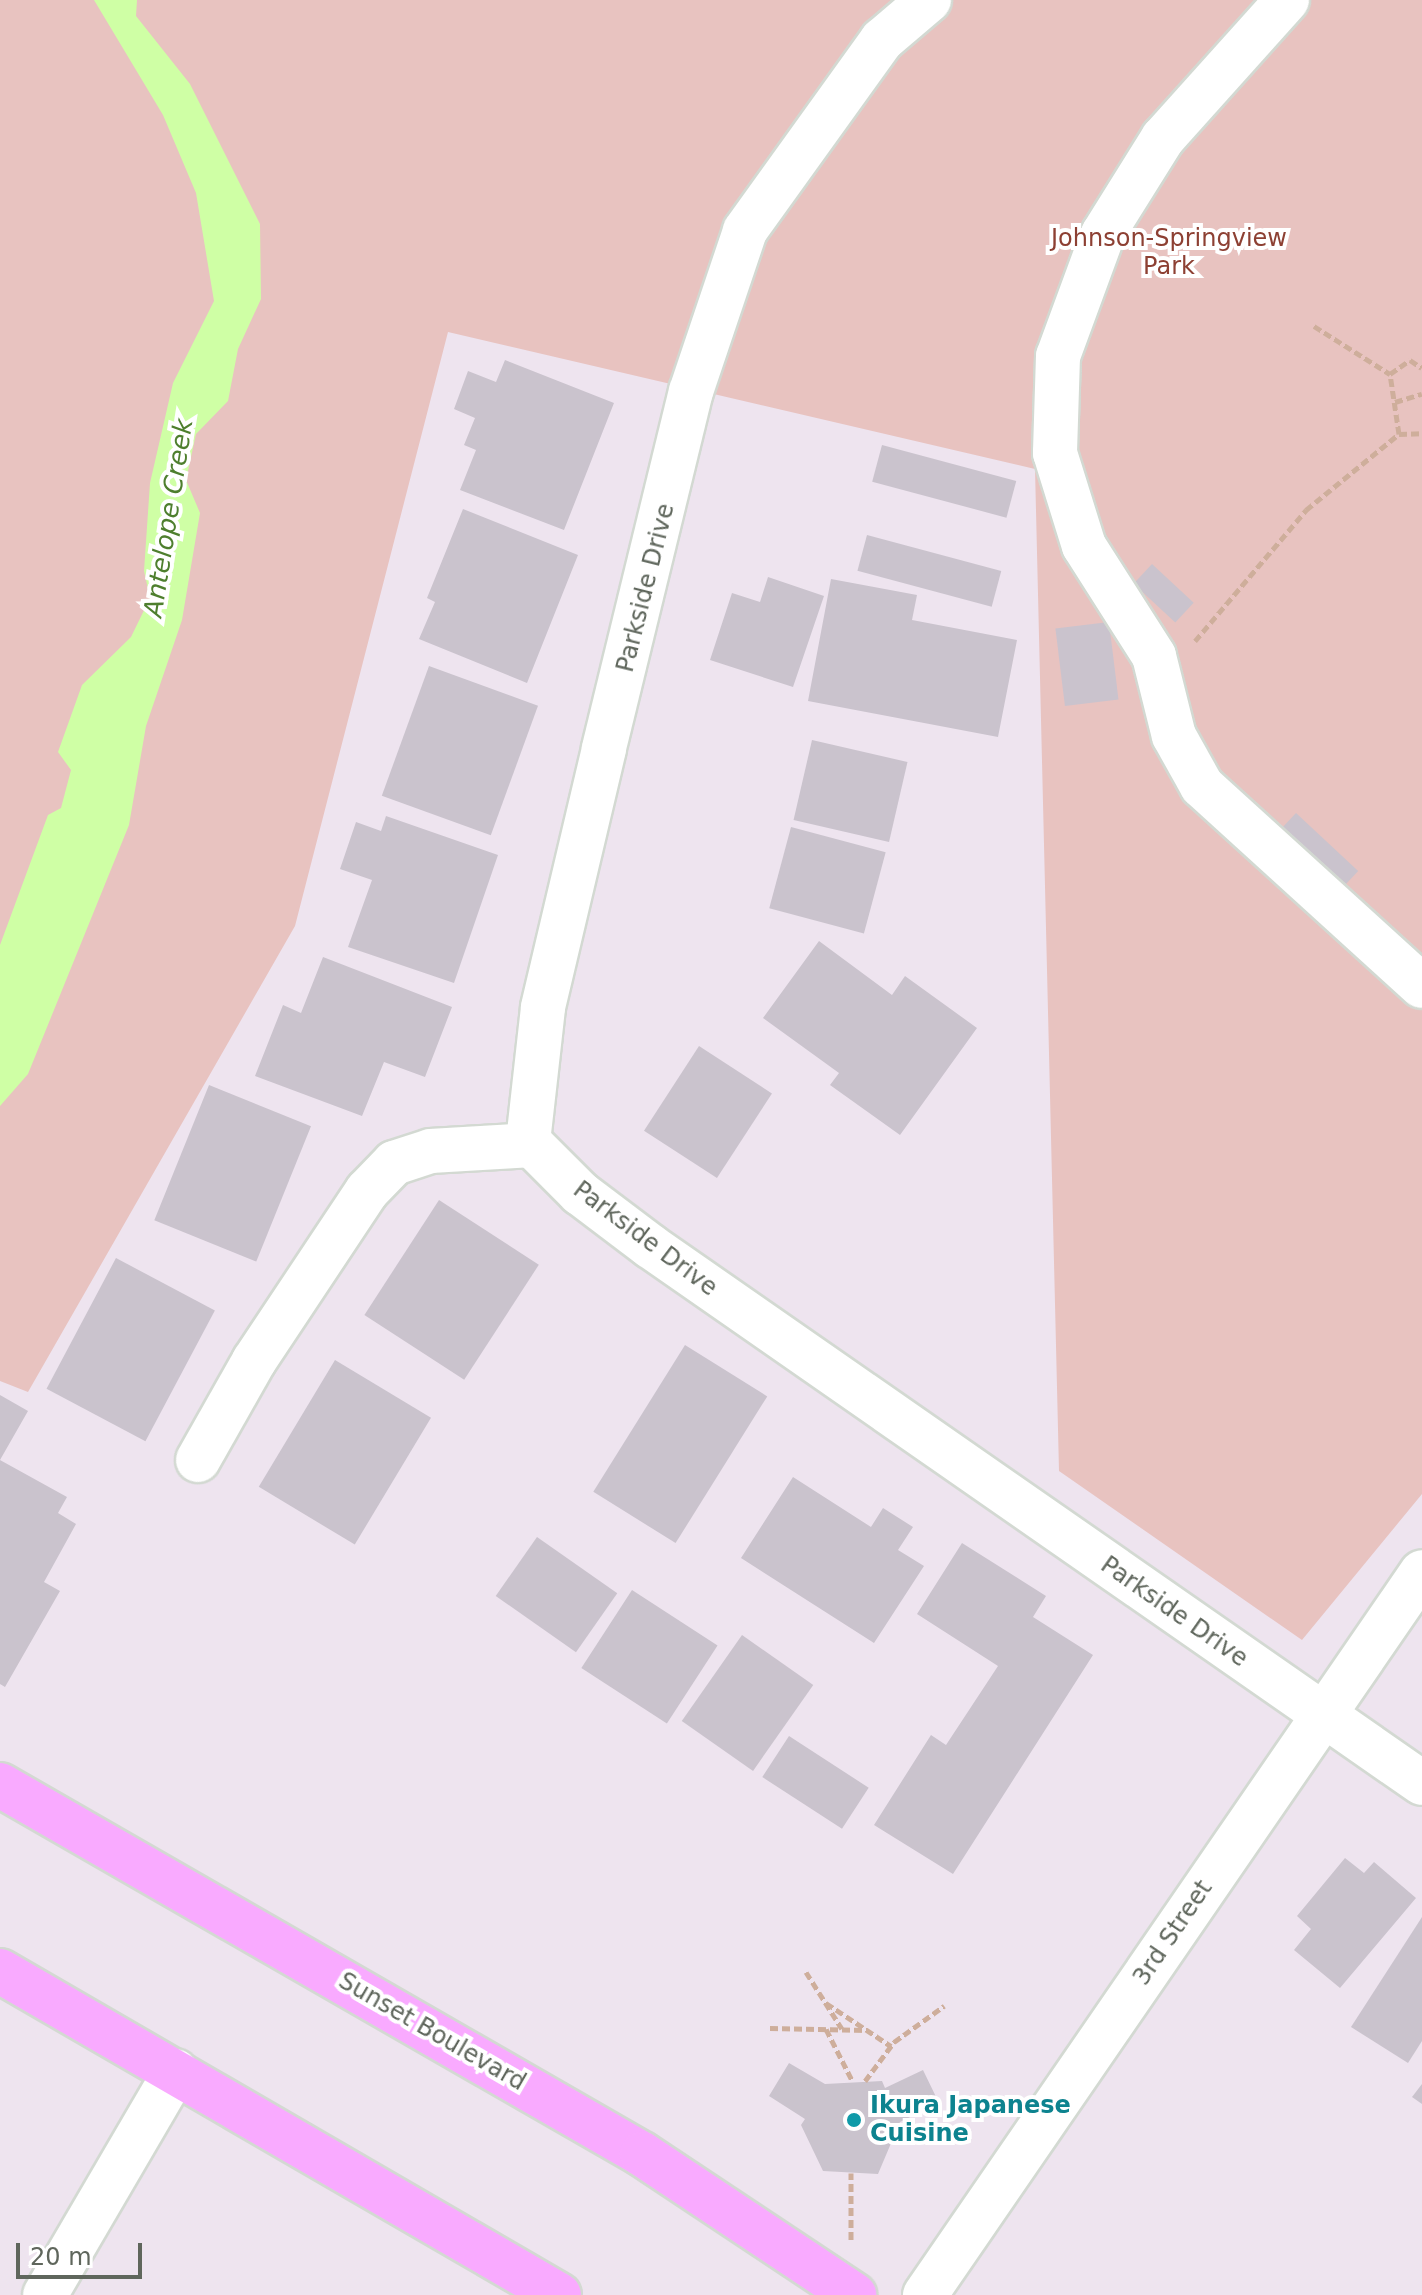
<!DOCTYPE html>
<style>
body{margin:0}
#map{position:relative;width:1422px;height:2295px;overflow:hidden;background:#eee4ef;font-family:"DejaVu Sans",sans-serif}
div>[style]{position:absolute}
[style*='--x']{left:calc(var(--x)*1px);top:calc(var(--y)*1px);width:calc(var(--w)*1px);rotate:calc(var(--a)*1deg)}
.green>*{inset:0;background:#e8c3c0}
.water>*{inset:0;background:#cfffa5}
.building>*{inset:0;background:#cac3cd;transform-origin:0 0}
.path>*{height:5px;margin-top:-2.5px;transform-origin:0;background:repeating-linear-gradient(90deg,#ceae9b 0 8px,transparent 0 12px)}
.roads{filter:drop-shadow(2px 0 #d3d9d2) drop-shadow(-2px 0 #d3d9d2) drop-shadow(0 2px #d3d9d2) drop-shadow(0 -2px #d3d9d2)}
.minor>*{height:44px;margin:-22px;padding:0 22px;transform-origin:22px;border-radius:22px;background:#fff}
.major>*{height:44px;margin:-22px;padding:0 22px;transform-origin:22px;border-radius:22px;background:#f9aaff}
.dots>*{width:22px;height:22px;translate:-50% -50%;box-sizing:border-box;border:4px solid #fff;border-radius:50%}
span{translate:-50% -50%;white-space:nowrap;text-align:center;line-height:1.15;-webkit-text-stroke:8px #fff;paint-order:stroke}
.park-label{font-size:24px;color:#8d4033}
.street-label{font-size:24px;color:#5f665c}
.culture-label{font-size:24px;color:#0d838f;font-weight:700}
.left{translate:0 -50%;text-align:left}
.water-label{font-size:26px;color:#4e7f2e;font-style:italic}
.scale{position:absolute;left:16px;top:2243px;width:126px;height:36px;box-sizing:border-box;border:4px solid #5f665c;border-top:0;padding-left:10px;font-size:24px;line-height:28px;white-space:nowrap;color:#5f665c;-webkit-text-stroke:6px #fff;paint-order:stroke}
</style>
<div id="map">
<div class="green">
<i style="clip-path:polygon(0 0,1422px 0,1422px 1494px,1302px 1640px,1059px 1471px,1035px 469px,448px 332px,295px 926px,28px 1392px,0 1381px)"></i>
</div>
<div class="water">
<i style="clip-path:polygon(94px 0,137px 0,136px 16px,190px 84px,260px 224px,261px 299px,238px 349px,228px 401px,196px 434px,186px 480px,200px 513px,182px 620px,146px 726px,129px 825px,28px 1074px,0 1106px,0 945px,48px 815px,61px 808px,71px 770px,58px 752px,82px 685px,131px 637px,150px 598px,144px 571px,150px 483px,173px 383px,214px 301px,196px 193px,163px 115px)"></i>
</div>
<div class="building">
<i style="clip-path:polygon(505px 360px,614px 403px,564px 530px,460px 490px,476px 450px,464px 445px,475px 418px,454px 409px,468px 371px,496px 382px)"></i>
<i style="left:882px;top:445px;width:139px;height:38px;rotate:15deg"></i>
<i style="clip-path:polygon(463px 509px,578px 555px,527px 683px,419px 639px,435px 602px,427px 598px)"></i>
<i style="left:867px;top:535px;width:139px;height:37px;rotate:15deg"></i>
<i style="left:1152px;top:564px;width:57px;height:27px;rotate:43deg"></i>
<i style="clip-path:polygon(768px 577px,824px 596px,793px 687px,710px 660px,732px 593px,760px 602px)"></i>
<i style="clip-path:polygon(831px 579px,917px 595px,912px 620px,1017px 640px,998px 737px,808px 701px)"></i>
<i style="left:1109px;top:622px;width:78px;height:54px;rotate:83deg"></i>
<i style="left:429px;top:666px;width:116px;height:138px;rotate:20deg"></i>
<i style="left:812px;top:740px;width:98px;height:82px;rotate:13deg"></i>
<i style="left:1296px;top:813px;width:85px;height:25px;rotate:43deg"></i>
<i style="clip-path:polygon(386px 816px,498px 855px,454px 983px,348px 947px,372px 880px,340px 869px,356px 822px,381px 831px)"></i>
<i style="left:791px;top:827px;width:98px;height:84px;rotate:15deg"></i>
<i style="clip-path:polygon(819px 941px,892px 995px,905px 976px,977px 1028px,900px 1135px,830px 1085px,839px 1073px,763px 1018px)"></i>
<i style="clip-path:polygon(323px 957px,452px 1007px,425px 1077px,384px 1062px,362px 1116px,255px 1076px,283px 1005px,301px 1013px)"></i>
<i style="left:699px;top:1046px;width:87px;height:101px;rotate:33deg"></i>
<i style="left:209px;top:1085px;width:110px;height:146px;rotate:22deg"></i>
<i style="left:439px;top:1200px;width:119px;height:137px;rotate:33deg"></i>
<i style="left:116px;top:1258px;width:112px;height:148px;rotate:28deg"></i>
<i style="left:685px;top:1345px;width:97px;height:173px;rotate:32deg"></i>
<i style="left:335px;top:1360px;width:112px;height:148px;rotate:31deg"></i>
<i style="clip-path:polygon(0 1395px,28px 1411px,0 1460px,67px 1497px,58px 1513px,76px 1524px,44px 1582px,60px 1591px,5px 1687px,0 1684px)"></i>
<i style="clip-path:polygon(793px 1477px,871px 1527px,883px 1508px,913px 1527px,898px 1550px,924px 1566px,874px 1643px,741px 1558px)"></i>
<i style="left:537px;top:1537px;width:98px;height:72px;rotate:35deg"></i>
<i style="clip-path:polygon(962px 1543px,1046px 1596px,1033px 1617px,1093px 1655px,953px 1874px,874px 1825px,931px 1735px,946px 1745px,998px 1666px,917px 1614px)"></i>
<i style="left:632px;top:1590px;width:102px;height:93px;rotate:33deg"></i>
<i style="left:742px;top:1635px;width:87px;height:105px;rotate:35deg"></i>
<i style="left:789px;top:1736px;width:95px;height:49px;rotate:33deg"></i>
<i style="clip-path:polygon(1345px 1858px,1364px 1873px,1374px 1862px,1416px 1898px,1340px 1988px,1294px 1950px,1311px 1929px,1297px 1916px)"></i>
<i style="clip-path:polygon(1422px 1917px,1422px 2041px,1408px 2063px,1351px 2027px)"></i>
<i style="clip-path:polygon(789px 2063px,825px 2084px,882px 2081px,885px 2088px,923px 2070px,939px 2103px,900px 2122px,878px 2174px,823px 2171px,801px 2125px,805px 2119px,769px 2096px)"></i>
<i style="clip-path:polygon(1422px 2084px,1422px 2104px,1412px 2097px)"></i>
</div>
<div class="path">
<i style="--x:1314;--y:326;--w:90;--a:32.3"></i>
<i style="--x:1395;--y:402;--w:28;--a:-17"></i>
<i style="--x:1399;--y:434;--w:61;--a:-98.5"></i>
<i style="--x:1390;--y:374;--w:24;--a:-35"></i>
<i style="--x:1410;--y:360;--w:14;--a:34"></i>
<i style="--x:1195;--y:641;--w:172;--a:-49.7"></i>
<i style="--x:1306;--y:510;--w:120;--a:-39.3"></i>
<i style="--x:1399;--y:434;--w:23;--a:-2"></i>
<i style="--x:806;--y:1972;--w:67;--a:57.7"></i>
<i style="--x:826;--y:2003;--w:78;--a:33.5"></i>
<i style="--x:770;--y:2028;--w:97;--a:1.2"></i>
<i style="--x:826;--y:2029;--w:57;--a:63"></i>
<i style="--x:865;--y:2081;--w:49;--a:-53.4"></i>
<i style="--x:894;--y:2042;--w:62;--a:-35.8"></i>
<i style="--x:851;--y:2240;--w:67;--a:-90"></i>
</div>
<div class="roads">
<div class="minor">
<i style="--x:929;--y:0;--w:62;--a:139.6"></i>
<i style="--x:882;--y:40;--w:235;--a:125.7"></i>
<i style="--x:745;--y:231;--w:169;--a:108.6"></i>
<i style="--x:691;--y:391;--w:368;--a:103.7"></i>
<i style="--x:604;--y:749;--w:266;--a:103.3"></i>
<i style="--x:543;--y:1008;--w:134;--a:96.4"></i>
<i style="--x:528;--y:1141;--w:74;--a:45"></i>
<i style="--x:580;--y:1193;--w:88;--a:37.1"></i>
<i style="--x:650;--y:1246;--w:940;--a:34.82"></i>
<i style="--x:1287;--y:0;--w:186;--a:131.9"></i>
<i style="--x:1163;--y:138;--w:113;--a:122"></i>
<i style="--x:1103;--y:234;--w:130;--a:110.2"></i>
<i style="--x:1058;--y:356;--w:97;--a:91.8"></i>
<i style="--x:1055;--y:453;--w:97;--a:72.7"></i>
<i style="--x:1084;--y:546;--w:130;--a:57.5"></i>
<i style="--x:1154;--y:656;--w:82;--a:76"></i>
<i style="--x:1174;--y:736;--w:57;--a:60.8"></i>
<i style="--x:1202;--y:786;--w:297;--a:42.3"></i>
<i style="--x:198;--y:1460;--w:114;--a:-60.5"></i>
<i style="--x:254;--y:1361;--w:204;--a:-56.4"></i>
<i style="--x:367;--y:1191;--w:39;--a:-46"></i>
<i style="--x:394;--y:1163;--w:39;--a:-18"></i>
<i style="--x:431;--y:1151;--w:101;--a:-3.4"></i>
<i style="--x:45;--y:2295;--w:259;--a:-59.7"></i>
<i style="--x:925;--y:2295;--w:877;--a:-55.49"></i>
</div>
<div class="major">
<i style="--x:0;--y:1785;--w:740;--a:29.89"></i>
<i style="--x:642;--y:2154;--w:255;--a:33.6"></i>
<i style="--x:0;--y:1971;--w:646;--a:30.1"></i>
</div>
</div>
<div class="dots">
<i style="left:854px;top:2120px;background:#0f9aa8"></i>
</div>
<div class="park-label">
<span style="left:1169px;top:253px">Johnson-Springview<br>Park</span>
</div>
<div class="street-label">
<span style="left:646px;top:588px;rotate:-76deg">Parkside Drive</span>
<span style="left:645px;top:1239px;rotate:37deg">Parkside Drive</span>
<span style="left:1174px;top:1612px;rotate:35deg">Parkside Drive</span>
<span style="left:1173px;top:1933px;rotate:-56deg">3rd Street</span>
<span style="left:432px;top:2032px;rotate:30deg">Sunset Boulevard</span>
</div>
<div class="culture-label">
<span class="left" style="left:870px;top:2120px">Ikura Japanese<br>Cuisine</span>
</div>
<div class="water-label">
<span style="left:169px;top:518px;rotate:-81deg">Antelope Creek</span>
</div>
<div class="scale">20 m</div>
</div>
